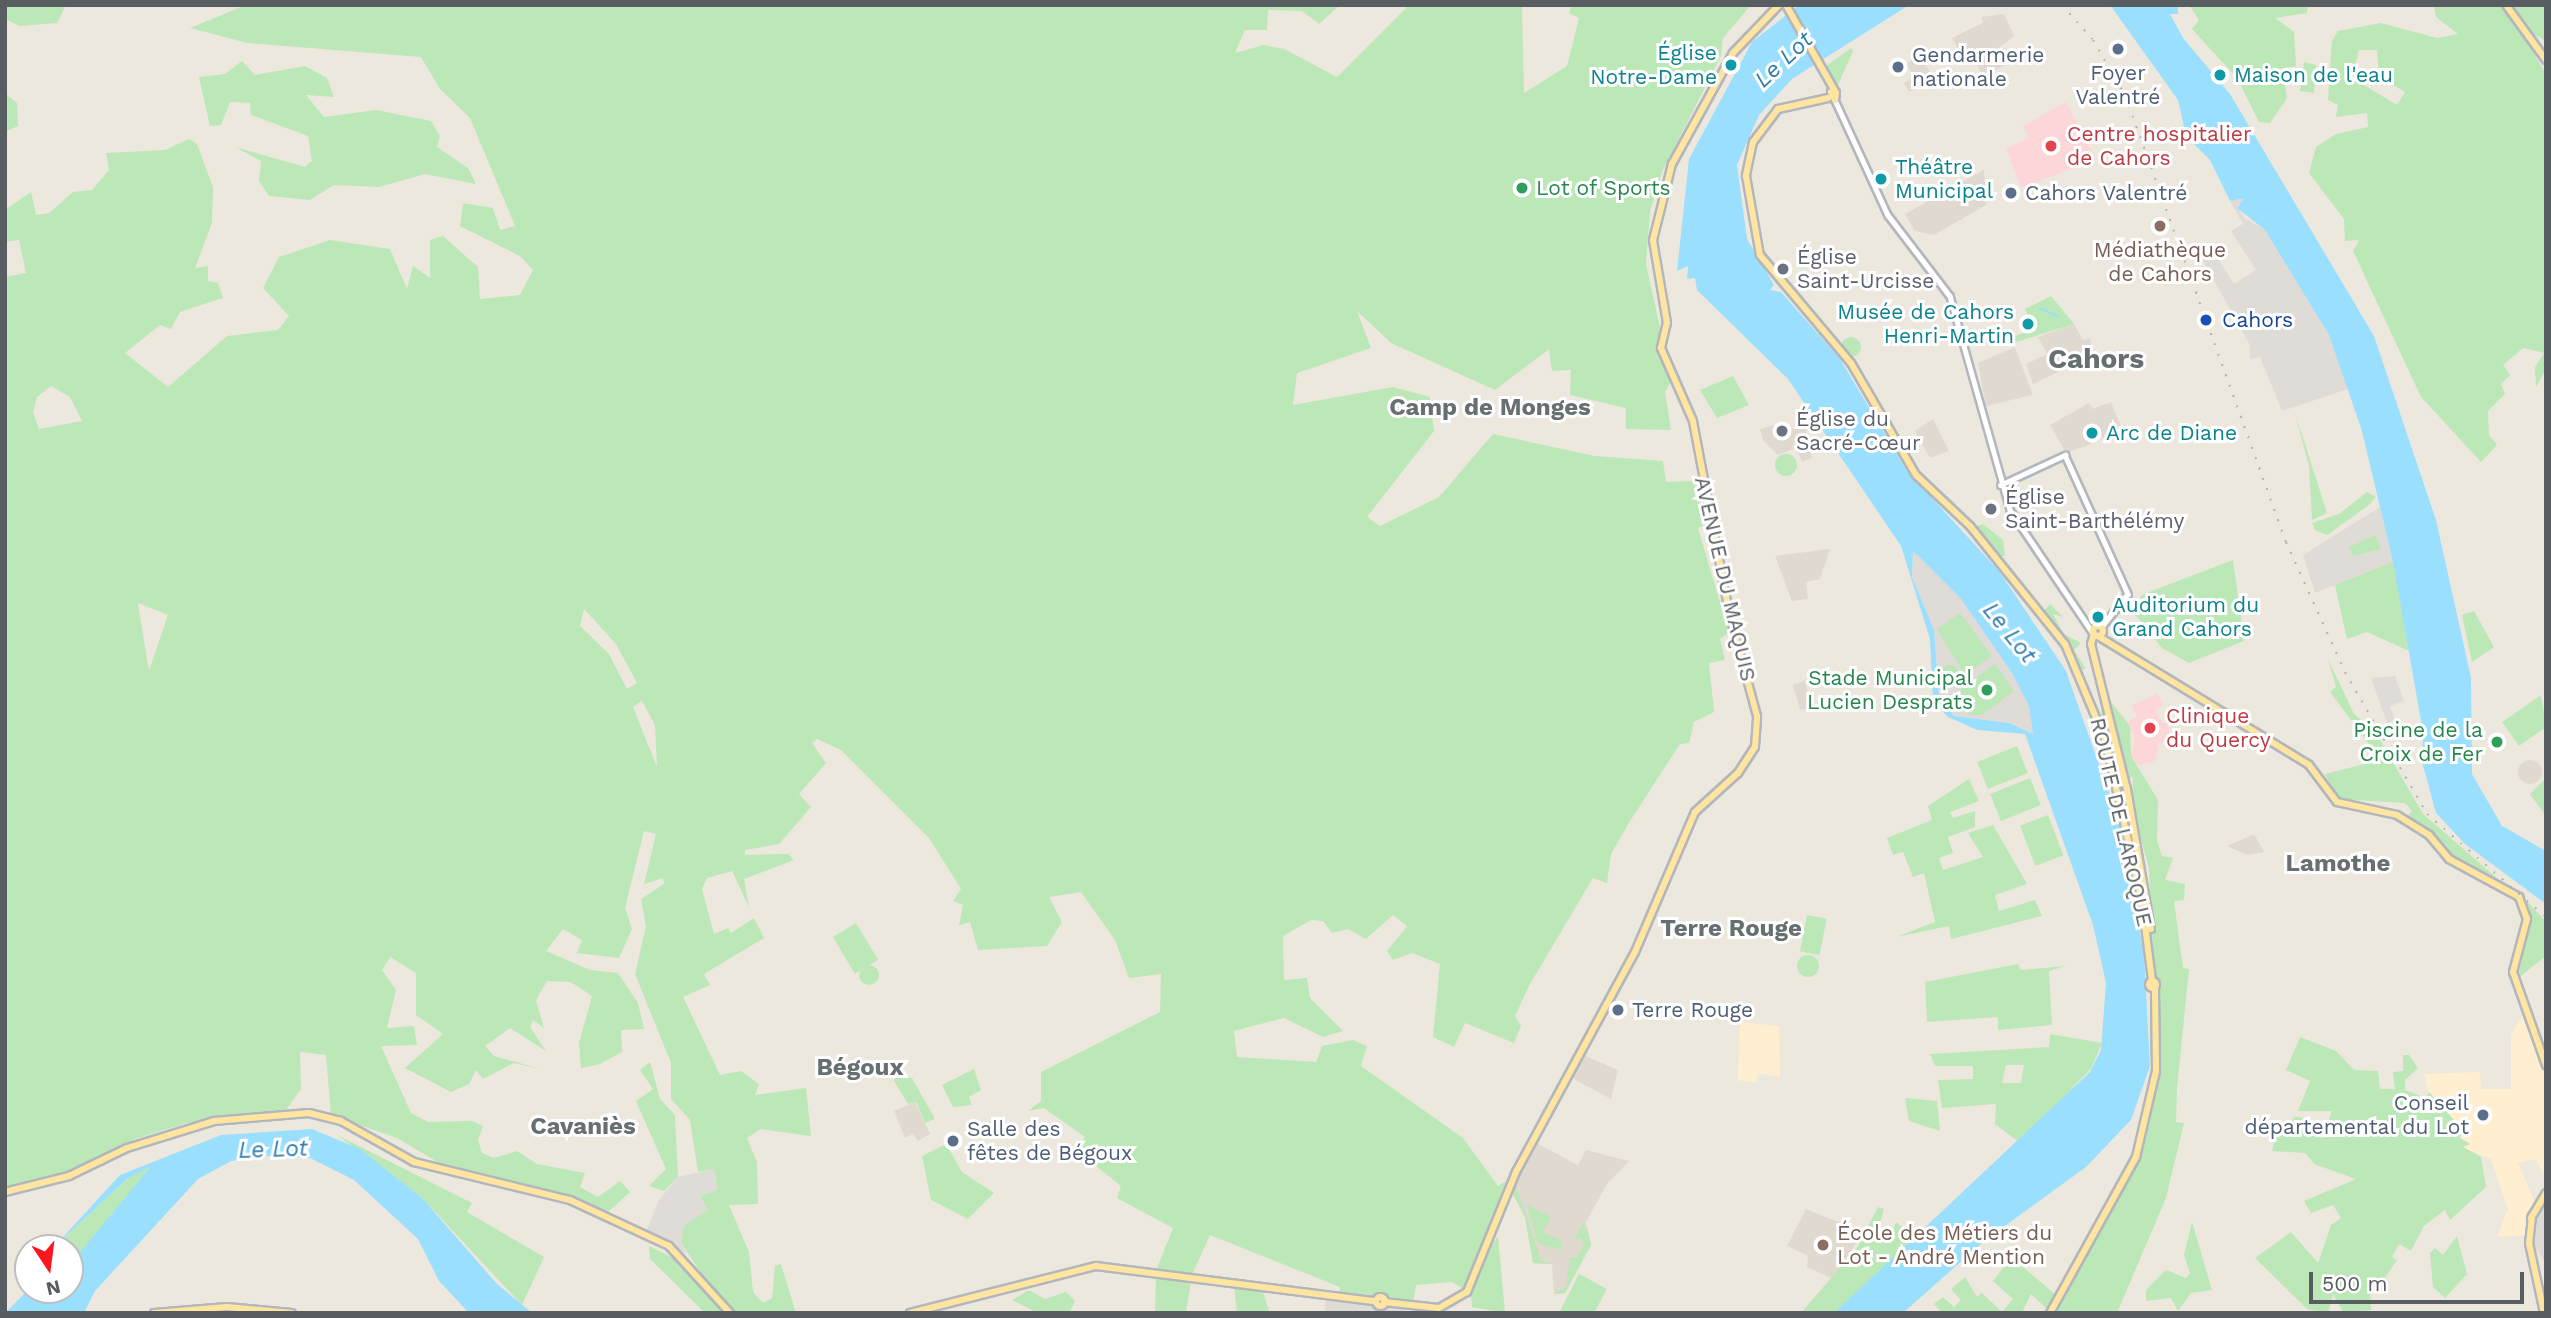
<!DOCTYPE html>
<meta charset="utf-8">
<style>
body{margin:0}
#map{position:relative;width:2551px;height:1318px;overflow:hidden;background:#ede8de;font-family:"Work Sans",sans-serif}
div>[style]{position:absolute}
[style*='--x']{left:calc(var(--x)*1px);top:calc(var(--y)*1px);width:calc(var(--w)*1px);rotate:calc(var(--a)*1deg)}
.commercial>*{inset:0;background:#ffefd0}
.industrial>*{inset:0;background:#dfdbd6}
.education>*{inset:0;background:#dfd9cf}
.round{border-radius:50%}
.medical>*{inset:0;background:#fdd6d7}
.green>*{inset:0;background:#bce7b7;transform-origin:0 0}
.water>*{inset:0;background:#9bdfff}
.stream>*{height:2px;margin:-1px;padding:0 1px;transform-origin:1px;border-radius:1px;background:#9bdfff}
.roads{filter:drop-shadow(2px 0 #b2b7bd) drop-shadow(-2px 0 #b2b7bd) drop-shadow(0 2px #b2b7bd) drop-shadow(0 -2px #b2b7bd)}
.secondary>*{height:4.5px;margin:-2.25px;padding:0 2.25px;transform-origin:2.25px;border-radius:2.25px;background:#fff}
.primary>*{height:6px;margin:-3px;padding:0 3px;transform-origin:3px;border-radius:3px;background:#ffe5a0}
.primary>.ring{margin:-3px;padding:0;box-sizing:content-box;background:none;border:6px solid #ffe5a0;border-radius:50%}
.rail>*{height:2px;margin-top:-1px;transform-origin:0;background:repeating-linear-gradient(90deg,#b1b2b2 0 2px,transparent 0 11px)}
.dots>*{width:19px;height:19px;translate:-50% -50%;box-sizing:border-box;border:4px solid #fff;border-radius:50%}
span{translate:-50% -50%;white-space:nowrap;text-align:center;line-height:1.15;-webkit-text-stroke:6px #fff;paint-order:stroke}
.culture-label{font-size:21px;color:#0d838f}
.right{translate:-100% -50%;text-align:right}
.left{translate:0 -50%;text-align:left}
.service-label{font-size:21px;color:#4e5e75}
.health-label{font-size:21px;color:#be3a42}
.leisure-label{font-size:21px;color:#27864d}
.education-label{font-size:21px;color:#785e54}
.worship-label{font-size:21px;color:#5b616d}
.transit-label{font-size:21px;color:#164399}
.street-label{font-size:21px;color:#575d61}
.water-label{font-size:23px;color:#2e7cb1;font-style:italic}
.quarter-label{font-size:24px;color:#686f73;font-weight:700}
.district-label{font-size:28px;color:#686f73;font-weight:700}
.frame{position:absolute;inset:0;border:7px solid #575d61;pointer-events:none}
.north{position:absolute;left:14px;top:1234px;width:70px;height:70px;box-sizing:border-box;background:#fff;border:2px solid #bcbec0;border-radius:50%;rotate:167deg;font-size:19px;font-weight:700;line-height:28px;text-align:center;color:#575d61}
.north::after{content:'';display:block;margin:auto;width:24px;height:32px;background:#fa171e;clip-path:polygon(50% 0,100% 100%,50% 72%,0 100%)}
.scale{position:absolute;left:2309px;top:1272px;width:215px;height:32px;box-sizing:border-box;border:4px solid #575d61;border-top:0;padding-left:9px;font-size:21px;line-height:24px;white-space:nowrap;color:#575d61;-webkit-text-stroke:5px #fff;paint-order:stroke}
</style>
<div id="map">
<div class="commercial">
<i style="clip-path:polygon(2525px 1012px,2546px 1073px,2546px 1179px,2536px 1159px,2518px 1163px,2537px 1207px,2527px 1235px,2497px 1237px,2508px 1209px,2491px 1159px,2462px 1147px,2462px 1129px,2429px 1093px,2424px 1074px,2480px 1072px,2481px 1089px,2511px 1089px,2511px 1034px)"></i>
<i style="clip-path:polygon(1740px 1022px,1779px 1026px,1780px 1077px,1758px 1073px,1756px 1083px,1738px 1080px)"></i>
</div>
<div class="industrial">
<i style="clip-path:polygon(2239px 195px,2247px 199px,2238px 205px,2243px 217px,2265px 230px,2329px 335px,2348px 389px,2282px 411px,2260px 357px,2250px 359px,2250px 345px,2197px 250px,2208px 243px,2234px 284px,2256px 270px,2231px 231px,2243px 224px,2230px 201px)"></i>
<i style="clip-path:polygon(2380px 507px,2393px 562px,2315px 593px,2303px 555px)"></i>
<i style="clip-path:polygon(1913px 551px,1961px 599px,2012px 673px,2029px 706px,2033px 734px,2011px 723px,1954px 716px,1939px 696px,1934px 630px,1912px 577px)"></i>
<i style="clip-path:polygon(2395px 676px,2404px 701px,2390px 706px,2395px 720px,2387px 723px,2371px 678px)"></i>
<i style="clip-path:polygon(714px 1169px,718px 1191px,700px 1196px,708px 1210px,681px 1243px,687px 1254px,644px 1237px,659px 1200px,678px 1177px)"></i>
<i style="clip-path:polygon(2546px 1195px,2546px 1264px,2527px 1235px)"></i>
<i style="clip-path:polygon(1326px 1293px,1383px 1294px,1404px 1303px,1404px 1313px,1325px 1313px)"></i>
</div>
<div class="education">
<i style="clip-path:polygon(2004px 14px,2014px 36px,1997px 49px,2006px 65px,1982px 76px,1972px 54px,1963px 58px,1952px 38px,1983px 23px,1982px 17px)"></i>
<i style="clip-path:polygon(1919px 55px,1934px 78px,1909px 92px,1904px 83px,1914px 77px,1906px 64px)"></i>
<i style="clip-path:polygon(1984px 170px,1986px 205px,1934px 235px,1915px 231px,1905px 214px)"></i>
<i style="clip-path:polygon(2074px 324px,2083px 340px,2090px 338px,2093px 355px,2033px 384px,2026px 364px,2047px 354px,2038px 337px)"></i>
<i style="clip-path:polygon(2015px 347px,2033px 395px,1986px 406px,1978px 363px)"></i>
<i style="clip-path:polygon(2111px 402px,2122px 429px,2103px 438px,2093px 426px,2084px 432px,2091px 444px,2066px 453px,2050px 425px,2089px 403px,2093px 409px)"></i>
<i style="clip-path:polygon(1933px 419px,1949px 451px,1930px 458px,1915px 431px)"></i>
<i style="clip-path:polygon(1784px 422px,1790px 430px,1805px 426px,1812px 458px,1802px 462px,1796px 448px,1778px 455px,1763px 440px,1760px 429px)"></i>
<i style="clip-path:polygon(1830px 549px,1820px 579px,1806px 582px,1808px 599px,1792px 601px,1775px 556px)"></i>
<i style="clip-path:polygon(1806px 680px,1809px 708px,1800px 710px,1793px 685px)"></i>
<i class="round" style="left:2518px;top:760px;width:24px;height:24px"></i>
<i style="clip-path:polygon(2254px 834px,2264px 852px,2247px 855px,2227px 846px)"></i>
<i style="clip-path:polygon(1583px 1055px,1618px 1070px,1611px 1099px,1570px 1077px)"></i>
<i style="clip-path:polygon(915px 1102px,930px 1134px,918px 1141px,913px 1134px,905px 1138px,894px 1111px)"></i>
<i style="clip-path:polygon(1536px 1143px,1578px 1165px,1586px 1150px,1629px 1161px,1607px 1184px,1586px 1222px,1591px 1245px,1565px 1293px,1554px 1294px,1552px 1264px,1533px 1263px,1525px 1217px,1512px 1192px)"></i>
<i style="clip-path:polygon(1806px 1209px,1863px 1232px,1833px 1279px,1807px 1267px,1808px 1256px,1787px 1246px)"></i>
</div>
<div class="medical">
<i style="clip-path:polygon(2066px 102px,2096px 159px,2021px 188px,2006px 149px,2029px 138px,2023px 126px)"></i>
<i style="clip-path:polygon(2157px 694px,2164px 705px,2155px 710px,2163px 724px,2173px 720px,2175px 723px,2168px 725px,2172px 738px,2159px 744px,2155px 762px,2138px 765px,2131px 756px,2135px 738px,2128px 721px,2137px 717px,2132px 705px)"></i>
</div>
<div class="green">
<i style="clip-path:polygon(5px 5px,66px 5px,57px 23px,20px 26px,5px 19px)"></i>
<i style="clip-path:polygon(evenodd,246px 5px,1340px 5px,1319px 24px,1302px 11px,1268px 10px,1267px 30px,1245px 30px,1235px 53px,1264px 45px,1284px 49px,1337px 77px,1409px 5px,1522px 5px,1524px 93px,1567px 66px,1579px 18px,1569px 13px,1572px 5px,1751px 5px,1723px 38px,1721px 56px,1662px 172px,1650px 211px,1646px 264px,1661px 332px,1658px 354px,1674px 376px,1665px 392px,1671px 430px,1626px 429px,1626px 408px,1570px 395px,1571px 370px,1552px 371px,1549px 349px,1495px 390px,1391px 343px,1357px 311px,1371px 348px,1297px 373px,1293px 405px,1393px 387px,1430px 397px,1434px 431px,1367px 517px,1380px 526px,1439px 497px,1493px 434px,1595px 456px,1663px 461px,1666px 482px,1693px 481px,1707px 524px,1698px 528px,1729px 633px,1720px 639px,1725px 660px,1709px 663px,1714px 712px,1694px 722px,1689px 743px,1680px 744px,1630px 821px,1611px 854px,1607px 883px,1593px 878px,1530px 984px,1515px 1016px,1521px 1026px,1514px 1043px,1465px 1023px,1454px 1047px,1433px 1037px,1440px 964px,1412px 953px,1393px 960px,1387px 951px,1407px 926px,1393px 915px,1366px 939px,1348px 929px,1332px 933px,1323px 921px,1311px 920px,1283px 936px,1284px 980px,1307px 978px,1310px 998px,1343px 1031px,1323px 1037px,1284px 1018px,1234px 1031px,1237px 1057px,1316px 1062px,1322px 1046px,1353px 1040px,1367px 1046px,1361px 1066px,1463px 1138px,1498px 1186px,1506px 1181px,1486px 1233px,1486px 1254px,1498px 1236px,1505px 1313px,1472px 1307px,1471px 1293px,1452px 1282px,1416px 1285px,1413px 1304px,1383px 1294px,1339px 1295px,1340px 1287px,1210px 1235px,1192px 1275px,1156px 1271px,1173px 1228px,1117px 1198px,1121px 1186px,1075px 1149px,1085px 1137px,1044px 1108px,1028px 1111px,1041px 1101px,1041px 1072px,1160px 1012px,1161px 974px,1129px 978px,1115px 940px,1081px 892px,1049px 897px,1062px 922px,1047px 946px,978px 950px,970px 922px,959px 925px,963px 905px,953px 901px,961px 889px,929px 838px,841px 750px,817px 739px,812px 743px,826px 763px,799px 794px,811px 807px,779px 844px,745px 850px,745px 855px,788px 854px,794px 860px,744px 879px,749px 907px,732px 871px,707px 878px,702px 889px,714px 934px,728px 928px,731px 933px,754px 918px,764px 938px,704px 974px,710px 985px,683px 997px,720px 1075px,741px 1071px,759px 1084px,755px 1095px,806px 1088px,811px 1136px,761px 1129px,747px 1138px,757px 1162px,758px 1204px,729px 1205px,749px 1252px,753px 1292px,763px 1303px,772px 1298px,775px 1266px,781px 1264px,796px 1313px,737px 1313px,718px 1298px,681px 1243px,684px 1226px,708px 1210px,700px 1196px,718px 1190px,714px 1169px,698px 1172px,690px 1120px,671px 1099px,671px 1063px,635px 974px,646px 926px,641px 899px,664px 884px,663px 878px,644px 884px,656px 834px,644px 831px,625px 908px,632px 929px,619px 958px,577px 953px,582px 940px,563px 929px,546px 951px,590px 970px,618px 973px,638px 1003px,644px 1029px,621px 1030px,622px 1052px,600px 1064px,581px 1068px,579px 1043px,592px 996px,571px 982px,547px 981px,536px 1000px,544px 1028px,533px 1020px,530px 1027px,546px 1051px,510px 1028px,485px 1046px,494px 1056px,541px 1069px,514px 1063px,483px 1079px,476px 1070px,469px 1084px,451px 1092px,405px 1068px,443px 1034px,416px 1015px,416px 973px,390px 957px,382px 970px,396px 990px,387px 1028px,414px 1026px,417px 1045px,381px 1046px,411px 1113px,428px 1122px,472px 1121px,483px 1126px,478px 1140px,482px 1153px,494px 1158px,517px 1151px,537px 1164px,585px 1173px,580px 1187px,598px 1197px,620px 1181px,630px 1192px,607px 1213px,532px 1186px,441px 1164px,397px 1138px,331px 1115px,326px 1055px,300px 1052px,301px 1089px,286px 1110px,187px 1123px,135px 1139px,69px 1173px,5px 1189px,5px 277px,26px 273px,19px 240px,5px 242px,5px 210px,31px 192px,36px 215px,49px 213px,73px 192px,92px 190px,109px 170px,106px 153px,165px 150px,189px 139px,197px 144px,213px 187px,212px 223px,195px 268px,208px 266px,208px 281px,218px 283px,223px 298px,180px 312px,171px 329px,160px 325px,125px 353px,168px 387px,227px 336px,278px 330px,289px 316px,263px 288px,279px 257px,330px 240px,390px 249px,407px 289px,413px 266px,430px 278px,430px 240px,443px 236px,478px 267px,480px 299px,520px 295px,533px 270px,520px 256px,460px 226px,463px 203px,493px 208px,500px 230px,515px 226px,470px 118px,440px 89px,421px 57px,248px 43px,190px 28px,246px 5px,51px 386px,70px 397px,82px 421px,39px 429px,33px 413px,37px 397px,51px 386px,246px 5px,138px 603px,168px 615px,149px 671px,138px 604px,138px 603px,246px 5px,584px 609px,616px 644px,637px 683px,627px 689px,609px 654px,580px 626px,584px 609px,246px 5px,642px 701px,655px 725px,657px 767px,633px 707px,642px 701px)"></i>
<i style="clip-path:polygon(2189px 5px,2308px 5px,2307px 13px,2275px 18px,2294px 32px,2296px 66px,2278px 69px,2276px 81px,2285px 85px,2287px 98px,2270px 123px,2259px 122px,2237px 78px,2192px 29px,2199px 20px)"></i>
<i style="clip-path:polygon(evenodd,2434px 5px,2546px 5px,2546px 41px,2517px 25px,2546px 74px,2546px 369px,2536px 387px,2535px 367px,2544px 353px,2523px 348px,2503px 365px,2510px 375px,2501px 384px,2505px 394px,2488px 411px,2489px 435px,2497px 445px,2481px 462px,2421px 397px,2353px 251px,2359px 240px,2345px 241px,2344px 219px,2309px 173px,2316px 147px,2336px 134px,2368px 127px,2367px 113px,2336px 117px,2338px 105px,2328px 100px,2332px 41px,2338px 31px,2381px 23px,2437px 38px,2458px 34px,2436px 17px,2434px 5px,2359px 50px,2377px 50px,2379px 77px,2405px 92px,2397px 105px,2352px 78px,2359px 50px)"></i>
<i style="clip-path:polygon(1851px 48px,1853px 51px,1836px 89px,1823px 68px)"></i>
<i style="clip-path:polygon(242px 61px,255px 75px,305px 66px,327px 78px,334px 97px,306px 95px,324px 117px,376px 110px,431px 121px,440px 136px,437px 147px,468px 168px,476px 184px,425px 174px,379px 187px,334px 185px,310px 200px,269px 196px,259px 181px,261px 161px,235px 147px,305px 167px,312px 161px,308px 136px,251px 115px,250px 103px,230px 102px,221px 125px,210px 126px,199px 77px,225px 74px)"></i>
<i style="clip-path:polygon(2304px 62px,2316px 65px,2314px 93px,2300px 91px)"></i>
<i style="clip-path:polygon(5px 93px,17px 103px,18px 126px,5px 132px)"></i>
<i style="clip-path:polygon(2051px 296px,2074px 324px,2016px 342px,2013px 337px,2034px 329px,2025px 309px)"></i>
<i class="round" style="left:1841px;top:337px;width:20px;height:20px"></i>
<i style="clip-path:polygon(1733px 376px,1749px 405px,1717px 418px,1700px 390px)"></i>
<i style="clip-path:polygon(2295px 413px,2327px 513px,2312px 520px,2309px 466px)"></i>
<i class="round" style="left:1775px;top:454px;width:22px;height:22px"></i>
<i style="clip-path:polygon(2367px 492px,2376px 497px,2369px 505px,2327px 535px,2315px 530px,2312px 523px,2339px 514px)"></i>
<i style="clip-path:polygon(1983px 524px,2003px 540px,2005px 556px,1998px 556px,1975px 527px)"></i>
<i style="clip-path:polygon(2376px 535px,2381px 549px,2353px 556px,2349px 547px)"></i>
<i style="clip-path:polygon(2233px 560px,2244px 641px,2189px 663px,2162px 648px,2129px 607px,2144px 594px)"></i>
<i style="clip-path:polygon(2393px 562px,2400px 597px,2409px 651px,2367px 632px,2347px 639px,2335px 585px)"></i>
<i style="clip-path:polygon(2050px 604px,2063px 617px,2053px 614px,2064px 634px,2081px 643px,2074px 650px,2086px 669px,2080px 670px,2044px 611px)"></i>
<i style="clip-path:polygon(2474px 611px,2494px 647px,2472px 662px,2462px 615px)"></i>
<i style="clip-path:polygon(1960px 613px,1992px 656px,1965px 675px,1937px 629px)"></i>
<i style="clip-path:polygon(2328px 659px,2354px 714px,2375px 731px,2423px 814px,2512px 891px,2446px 853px,2407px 817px,2412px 811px,2405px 803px,2338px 799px,2325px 774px,2381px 760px,2330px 692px,2336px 687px)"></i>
<i style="clip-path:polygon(1995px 664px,2014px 691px,1982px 715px,1970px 715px,1959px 691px)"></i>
<i class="round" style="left:1939px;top:665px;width:20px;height:20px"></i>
<i style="clip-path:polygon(2541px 695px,2546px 727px,2519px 746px,2502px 722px)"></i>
<i style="clip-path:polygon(2107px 697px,2130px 726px,2131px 756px,2158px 800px,2157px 840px,2162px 856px,2173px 858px,2165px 880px,2185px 884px,2184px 900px,2174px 901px,2183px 968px,2189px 969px,2177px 1089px,2176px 1122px,2184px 1123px,2166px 1198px,2117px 1313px,2053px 1313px,2137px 1160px,2158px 1076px,2149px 868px,2132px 807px,2133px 777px,2118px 780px,2112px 761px,2101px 713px,2110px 710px)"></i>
<i style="left:2017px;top:746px;width:29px;height:43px;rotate:68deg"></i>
<i style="left:2030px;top:778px;width:29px;height:43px;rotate:68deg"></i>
<i style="clip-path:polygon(2546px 778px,2546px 816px,2530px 794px)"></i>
<i style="clip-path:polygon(1969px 779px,1979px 801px,1950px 812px,1953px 818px,1975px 811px,1975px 827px,1948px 837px,1953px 853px,1939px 858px,1943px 870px,1983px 857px,1968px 833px,1993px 825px,2027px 884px,1995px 895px,1999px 911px,2035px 900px,2042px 916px,1951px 939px,1949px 926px,1896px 937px,1935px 922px,1924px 873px,1913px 877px,1903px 852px,1893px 855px,1887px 838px,1932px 820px,1928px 806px)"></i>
<i style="left:2048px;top:815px;width:43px;height:30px;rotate:69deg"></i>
<i style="clip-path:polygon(2525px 899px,2546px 922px,2546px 956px,2518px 978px,2530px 921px)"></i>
<i style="left:1807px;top:915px;width:20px;height:37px;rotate:11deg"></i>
<i style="left:856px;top:923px;width:43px;height:27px;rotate:59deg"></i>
<i class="round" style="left:1797px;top:955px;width:22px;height:22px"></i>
<i style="clip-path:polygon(2018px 964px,2021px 970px,2066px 966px,2049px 971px,2052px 1025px,1998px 1030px,1998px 1017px,1927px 1022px,1925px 982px)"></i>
<i class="round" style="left:859px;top:965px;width:20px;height:20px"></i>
<i style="clip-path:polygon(evenodd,2050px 1034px,2102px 1043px,2091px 1069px,2019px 1142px,1995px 1124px,1996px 1104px,1942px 1108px,1938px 1080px,1973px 1079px,1973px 1066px,1935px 1066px,1930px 1054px,2049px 1047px,2050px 1034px,2006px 1065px,2024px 1065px,2021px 1083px,2002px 1083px,2006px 1065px)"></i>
<i style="clip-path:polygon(2300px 1037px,2336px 1051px,2354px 1070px,2378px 1071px,2380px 1089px,2395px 1089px,2393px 1072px,2403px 1071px,2403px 1055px,2409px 1055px,2418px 1068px,2405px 1080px,2405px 1090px,2426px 1098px,2429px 1092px,2462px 1129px,2460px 1138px,2470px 1144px,2463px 1147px,2481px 1157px,2486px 1187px,2450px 1220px,2445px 1210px,2424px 1226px,2411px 1251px,2399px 1244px,2392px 1257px,2397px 1260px,2385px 1278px,2370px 1283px,2371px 1310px,2343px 1312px,2333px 1294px,2328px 1313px,2307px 1309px,2255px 1258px,2291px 1232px,2318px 1263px,2331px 1225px,2341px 1218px,2333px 1205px,2311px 1213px,2304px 1201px,2356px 1179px,2314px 1164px,2305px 1153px,2272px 1151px,2278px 1128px,2286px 1133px,2294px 1117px,2310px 1118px,2303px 1133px,2323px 1138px,2332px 1111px,2298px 1111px,2310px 1081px,2286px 1070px)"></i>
<i style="clip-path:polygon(650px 1062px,660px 1099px,675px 1115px,678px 1177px,664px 1191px,649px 1186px,666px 1169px,636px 1101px,653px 1089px,640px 1070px)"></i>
<i style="clip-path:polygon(974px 1069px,981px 1090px,969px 1097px,972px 1105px,953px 1107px,942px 1085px)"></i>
<i style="clip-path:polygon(897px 1071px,912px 1078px,935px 1119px,925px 1123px,916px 1102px,908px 1104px,894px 1081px)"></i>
<i style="clip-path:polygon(1905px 1098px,1937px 1101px,1940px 1131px,1909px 1121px)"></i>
<i style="clip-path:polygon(337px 1135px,472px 1203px,467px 1212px,544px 1257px,522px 1305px,423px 1199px)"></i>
<i style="clip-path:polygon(946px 1144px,962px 1172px,994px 1193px,968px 1219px,931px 1200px,922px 1156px)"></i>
<i style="clip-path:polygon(1533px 1148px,1516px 1185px,1541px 1260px,1552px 1264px,1533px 1263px,1525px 1217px,1512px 1192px)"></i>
<i style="clip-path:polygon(152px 1165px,99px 1234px,70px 1267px,70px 1248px,58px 1248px,62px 1240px,127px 1179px)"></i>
<i style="clip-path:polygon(1527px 1205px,1551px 1217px,1542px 1232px,1561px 1240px,1562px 1250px,1538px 1244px)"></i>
<i style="clip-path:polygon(1878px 1207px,1884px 1209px,1877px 1235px,1889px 1241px,1896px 1222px,1915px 1238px,1834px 1313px,1801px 1313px,1857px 1248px)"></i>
<i style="clip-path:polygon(1577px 1218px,1583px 1224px,1588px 1232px,1591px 1245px,1565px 1293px,1554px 1294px,1566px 1287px,1570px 1257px,1577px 1257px,1584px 1243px,1579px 1237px,1573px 1243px,1582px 1224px)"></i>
<i style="clip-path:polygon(2192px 1222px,2212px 1290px,2191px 1293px,2178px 1311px,2171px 1298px,2146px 1301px,2146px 1290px,2166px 1270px,2186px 1278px,2190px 1273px,2184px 1255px)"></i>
<i style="clip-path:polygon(2457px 1236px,2467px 1274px,2445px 1298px,2433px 1287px,2430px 1253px,2435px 1248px,2443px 1255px)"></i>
<i style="clip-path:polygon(649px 1246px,687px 1265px,723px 1313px,705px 1313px,650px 1259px)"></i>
<i style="clip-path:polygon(2011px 1257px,2056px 1295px,2046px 1308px,2031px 1294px,2022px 1313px,1942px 1313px,1934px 1304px,1943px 1297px,1954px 1307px,1961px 1300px,1951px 1289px,1965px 1277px,1977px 1297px,1982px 1293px,2002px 1312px,2013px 1299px,1993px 1281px)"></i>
<i style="clip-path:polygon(1579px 1274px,1607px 1289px,1594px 1313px,1559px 1313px)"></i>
<i style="clip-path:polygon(1156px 1276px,1191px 1281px,1186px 1313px,1155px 1313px)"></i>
<i style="clip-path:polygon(1234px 1287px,1262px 1290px,1270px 1313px,1237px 1313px)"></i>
<i style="clip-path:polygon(1029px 1290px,1045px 1299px,1066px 1292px,1075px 1301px,1069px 1313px,1038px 1313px,1012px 1300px)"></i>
</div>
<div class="water">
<i style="clip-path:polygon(evenodd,1799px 5px,1909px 5px,1792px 79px,1759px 115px,1737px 165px,1747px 239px,1774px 285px,1770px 290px,1781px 292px,1840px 359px,1907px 471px,1999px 571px,2066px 671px,2118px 818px,2144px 954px,2150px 1066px,2131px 1120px,2086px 1167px,1983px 1242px,1903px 1313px,1834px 1313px,2090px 1072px,2101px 1050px,2106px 983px,2093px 925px,2025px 734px,1977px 730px,1948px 717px,1933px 701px,1930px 639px,1901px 546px,1788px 379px,1697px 290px,1695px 278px,1687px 279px,1688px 266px,1677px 271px,1689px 159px,1752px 42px,1799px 5px,1913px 551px,1961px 599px,2012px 673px,2029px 706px,2033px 734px,2010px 723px,1954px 716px,1939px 696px,1934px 630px,1912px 577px,1913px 551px)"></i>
<i style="clip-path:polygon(2110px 5px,2178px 5px,2178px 14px,2170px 14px,2183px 38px,2230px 94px,2374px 336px,2436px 520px,2471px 678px,2472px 774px,2502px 826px,2546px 851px,2546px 904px,2465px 844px,2436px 813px,2422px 762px,2423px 732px,2393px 562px,2362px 431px,2329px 335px,2265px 230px,2237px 208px,2244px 198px,2230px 201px,2210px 160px,2186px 136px,2178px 100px)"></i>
<i style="clip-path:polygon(312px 1129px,360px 1149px,423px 1199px,497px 1284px,532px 1313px,469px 1313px,439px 1281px,418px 1239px,354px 1180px,310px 1158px,267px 1156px,231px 1161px,198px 1179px,95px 1291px,84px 1313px,5px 1313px,28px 1290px,70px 1290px,73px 1261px,151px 1166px,127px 1179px,53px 1248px,120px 1175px,221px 1135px)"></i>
</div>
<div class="stream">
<i style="--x:2040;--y:308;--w:21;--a:25"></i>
</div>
<div class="roads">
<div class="secondary">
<i style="--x:1835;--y:100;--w:127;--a:65.3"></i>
<i style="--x:1888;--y:215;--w:102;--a:52.6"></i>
<i style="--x:1950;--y:296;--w:222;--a:74.3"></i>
<i style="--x:2010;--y:510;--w:148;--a:56"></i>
<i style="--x:2000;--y:485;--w:72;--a:-24.8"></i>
<i style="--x:2065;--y:455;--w:153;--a:65.6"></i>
<i style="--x:2128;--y:594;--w:42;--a:128.2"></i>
</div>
<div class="primary">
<i style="--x:1786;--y:5;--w:101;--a:60.4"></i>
<i style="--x:1836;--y:93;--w:7;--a:98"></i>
<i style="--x:1835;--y:100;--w:9;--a:-117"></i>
<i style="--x:2506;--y:5;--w:68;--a:54"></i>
<i style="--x:1828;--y:98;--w:51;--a:167.6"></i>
<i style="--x:1778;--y:109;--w:41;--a:127.1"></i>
<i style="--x:1753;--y:142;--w:35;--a:102"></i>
<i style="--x:1746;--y:176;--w:80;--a:80"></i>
<i style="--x:1760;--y:255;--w:141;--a:49.9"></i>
<i style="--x:1851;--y:363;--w:129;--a:59.9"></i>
<i style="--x:1916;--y:475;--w:74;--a:43.4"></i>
<i style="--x:1970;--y:526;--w:151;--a:51.2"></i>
<i style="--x:2065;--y:644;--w:103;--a:67.2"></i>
<i style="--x:2105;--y:739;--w:167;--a:77.2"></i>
<i style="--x:2142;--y:902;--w:79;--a:82.7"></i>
<i class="ring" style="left:2093px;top:626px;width:4px;height:4px"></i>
<i style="--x:2094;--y:634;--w:10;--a:107"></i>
<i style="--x:2091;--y:644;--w:149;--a:76.1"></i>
<i style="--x:2127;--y:789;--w:142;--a:80.3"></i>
<i style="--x:2098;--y:636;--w:247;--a:31.4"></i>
<i style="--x:2309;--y:765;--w:46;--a:52.9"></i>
<i style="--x:2337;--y:802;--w:61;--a:12.2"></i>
<i style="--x:2397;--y:815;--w:38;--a:32"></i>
<i style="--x:2429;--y:835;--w:31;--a:50"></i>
<i style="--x:2449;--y:859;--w:80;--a:28.5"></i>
<i style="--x:2519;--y:897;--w:23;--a:70"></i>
<i style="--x:2527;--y:919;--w:55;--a:104.8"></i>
<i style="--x:2513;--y:972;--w:99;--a:70.5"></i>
<i class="ring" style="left:2148.5px;top:980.5px;width:1px;height:1px"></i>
<i style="--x:5;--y:1192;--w:66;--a:-14"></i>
<i style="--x:69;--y:1176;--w:64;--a:-25.8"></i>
<i style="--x:127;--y:1148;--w:91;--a:-17.2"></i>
<i style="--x:214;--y:1121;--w:95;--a:-4.8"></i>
<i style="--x:309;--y:1113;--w:33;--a:14"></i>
<i style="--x:341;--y:1121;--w:84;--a:29.3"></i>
<i style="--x:414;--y:1162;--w:161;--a:13.7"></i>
<i style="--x:570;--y:1200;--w:109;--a:24.9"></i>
<i style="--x:669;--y:1246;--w:91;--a:47.7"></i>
<i style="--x:2532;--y:1216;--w:27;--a:96"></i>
<i style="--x:2529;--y:1243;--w:72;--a:77.9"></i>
<i style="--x:2531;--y:1218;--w:29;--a:-59"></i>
<i class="ring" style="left:1375.5px;top:1296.5px;width:3px;height:3px"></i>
<i style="--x:1384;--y:1302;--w:55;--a:6.2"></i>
<i style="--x:1439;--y:1308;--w:32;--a:-30"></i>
<i style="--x:1467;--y:1292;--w:130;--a:-67.8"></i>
<i style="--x:1516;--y:1172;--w:250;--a:-61.6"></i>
<i style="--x:1635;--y:952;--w:152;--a:-66.8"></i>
<i style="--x:1695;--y:812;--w:58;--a:-42.2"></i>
<i style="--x:1738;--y:773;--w:31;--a:-57"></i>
<i style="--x:1755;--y:747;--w:31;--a:-86"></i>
<i style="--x:1757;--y:716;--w:108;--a:-105.1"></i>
<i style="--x:1729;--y:612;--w:194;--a:-100.7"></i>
<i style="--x:1693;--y:421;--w:80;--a:-113.7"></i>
<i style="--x:1661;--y:348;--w:26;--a:-77"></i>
<i style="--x:1667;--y:323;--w:84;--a:-99.6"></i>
<i style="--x:1653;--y:240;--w:78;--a:-76"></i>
<i style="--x:1672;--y:164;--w:127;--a:-61.2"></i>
<i style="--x:1733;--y:53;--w:66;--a:-46.2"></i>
<i style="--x:154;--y:1313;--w:73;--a:-4.7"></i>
<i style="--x:227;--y:1307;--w:65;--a:5.3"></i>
<i style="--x:910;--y:1313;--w:192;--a:-14.2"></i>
<i style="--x:1096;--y:1266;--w:281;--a:7.2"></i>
<i style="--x:2050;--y:1313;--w:178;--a:-61.1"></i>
<i style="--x:2136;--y:1157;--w:88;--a:-76.9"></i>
<i style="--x:2156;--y:1071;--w:85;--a:-90.7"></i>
</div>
</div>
<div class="rail">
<i style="--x:2062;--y:5;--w:47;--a:48.5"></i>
<i style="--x:2093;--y:40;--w:64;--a:59.8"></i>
<i style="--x:2125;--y:95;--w:475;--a:70.2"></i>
<i style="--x:2286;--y:542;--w:143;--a:65.6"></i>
<i style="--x:2345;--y:672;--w:164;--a:60"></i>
<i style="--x:2427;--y:814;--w:157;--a:40.9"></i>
</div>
<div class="dots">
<i style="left:2118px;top:49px;background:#5c6f8a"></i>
<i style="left:1731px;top:65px;background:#0f9aa8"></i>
<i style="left:1898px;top:67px;background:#5c6f8a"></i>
<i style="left:2220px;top:75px;background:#0f9aa8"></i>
<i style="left:2051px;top:146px;background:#e0444e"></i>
<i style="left:1881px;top:179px;background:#0f9aa8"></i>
<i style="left:1522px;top:188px;background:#2e9e5b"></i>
<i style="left:2011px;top:193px;background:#5c6f8a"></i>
<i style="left:2160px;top:226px;background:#8d6e63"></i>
<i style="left:1783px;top:269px;background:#6b7280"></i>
<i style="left:2206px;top:320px;background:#1a4fb4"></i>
<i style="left:2028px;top:324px;background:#0f9aa8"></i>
<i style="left:1782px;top:431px;background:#6b7280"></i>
<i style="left:2092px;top:433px;background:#0f9aa8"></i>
<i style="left:1991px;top:509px;background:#6b7280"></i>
<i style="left:2098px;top:617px;background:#0f9aa8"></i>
<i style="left:1987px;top:690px;background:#2e9e5b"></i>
<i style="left:2150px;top:728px;background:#e0444e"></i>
<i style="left:2497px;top:742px;background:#2e9e5b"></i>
<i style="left:1618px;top:1010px;background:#5c6f8a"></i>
<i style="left:2483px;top:1115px;background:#5c6f8a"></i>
<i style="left:953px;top:1141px;background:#5c6f8a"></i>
<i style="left:1823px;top:1245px;background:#8d6e63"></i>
</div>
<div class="culture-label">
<span class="right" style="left:1717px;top:65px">Église<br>Notre-Dame</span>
<span class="left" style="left:2234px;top:75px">Maison de l'eau</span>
<span class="left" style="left:1895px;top:179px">Théâtre<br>Municipal</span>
<span class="right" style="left:2014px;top:324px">Musée de Cahors<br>Henri-Martin</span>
<span class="left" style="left:2106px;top:433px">Arc de Diane</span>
<span class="left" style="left:2112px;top:617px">Auditorium du<br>Grand Cahors</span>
</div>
<div class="service-label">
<span class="left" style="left:1912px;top:67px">Gendarmerie<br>nationale</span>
<span style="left:2118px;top:85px">Foyer<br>Valentré</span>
<span class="left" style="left:2025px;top:193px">Cahors Valentré</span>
<span class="left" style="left:1632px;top:1010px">Terre Rouge</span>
<span class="right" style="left:2469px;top:1115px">Conseil<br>départemental du Lot</span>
<span class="left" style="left:967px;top:1141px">Salle des<br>fêtes de Bégoux</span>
</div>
<div class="health-label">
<span class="left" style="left:2067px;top:146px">Centre hospitalier<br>de Cahors</span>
<span class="left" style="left:2166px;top:728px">Clinique<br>du Quercy</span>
</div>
<div class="leisure-label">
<span class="left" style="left:1536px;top:188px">Lot of Sports</span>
<span class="right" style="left:1973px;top:690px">Stade Municipal<br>Lucien Desprats</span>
<span class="right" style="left:2483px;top:742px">Piscine de la<br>Croix de Fer</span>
</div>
<div class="education-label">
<span style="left:2160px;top:262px">Médiathèque<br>de Cahors</span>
<span class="left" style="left:1837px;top:1245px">École des Métiers du<br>Lot - André Mention</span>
</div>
<div class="worship-label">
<span class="left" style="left:1797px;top:269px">Église<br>Saint-Urcisse</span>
<span class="left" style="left:1796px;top:431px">Église du<br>Sacré-Cœur</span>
<span class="left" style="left:2005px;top:509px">Église<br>Saint-Barthélémy</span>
</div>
<div class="transit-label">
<span class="left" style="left:2222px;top:320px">Cahors</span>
</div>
<div class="street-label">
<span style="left:1725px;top:579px;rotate:77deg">AVENUE DU MAQUIS</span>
<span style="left:2121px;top:822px;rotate:77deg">ROUTE DE LAROQUE</span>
</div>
<div class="water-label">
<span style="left:1784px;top:60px;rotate:-43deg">Le Lot</span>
<span style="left:2009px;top:633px;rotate:51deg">Le Lot</span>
<span style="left:273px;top:1150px;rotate:-2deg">Le Lot</span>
</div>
<div class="quarter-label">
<span style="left:1490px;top:408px">Camp de Monges</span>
<span style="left:2338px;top:864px">Lamothe</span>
<span style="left:1731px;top:929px">Terre Rouge</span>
<span style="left:860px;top:1068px">Bégoux</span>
<span style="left:583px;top:1127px">Cavaniès</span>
</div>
<div class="district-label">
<span style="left:2096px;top:359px">Cahors</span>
</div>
<div class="frame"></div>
<div class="north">N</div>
<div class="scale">500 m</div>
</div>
